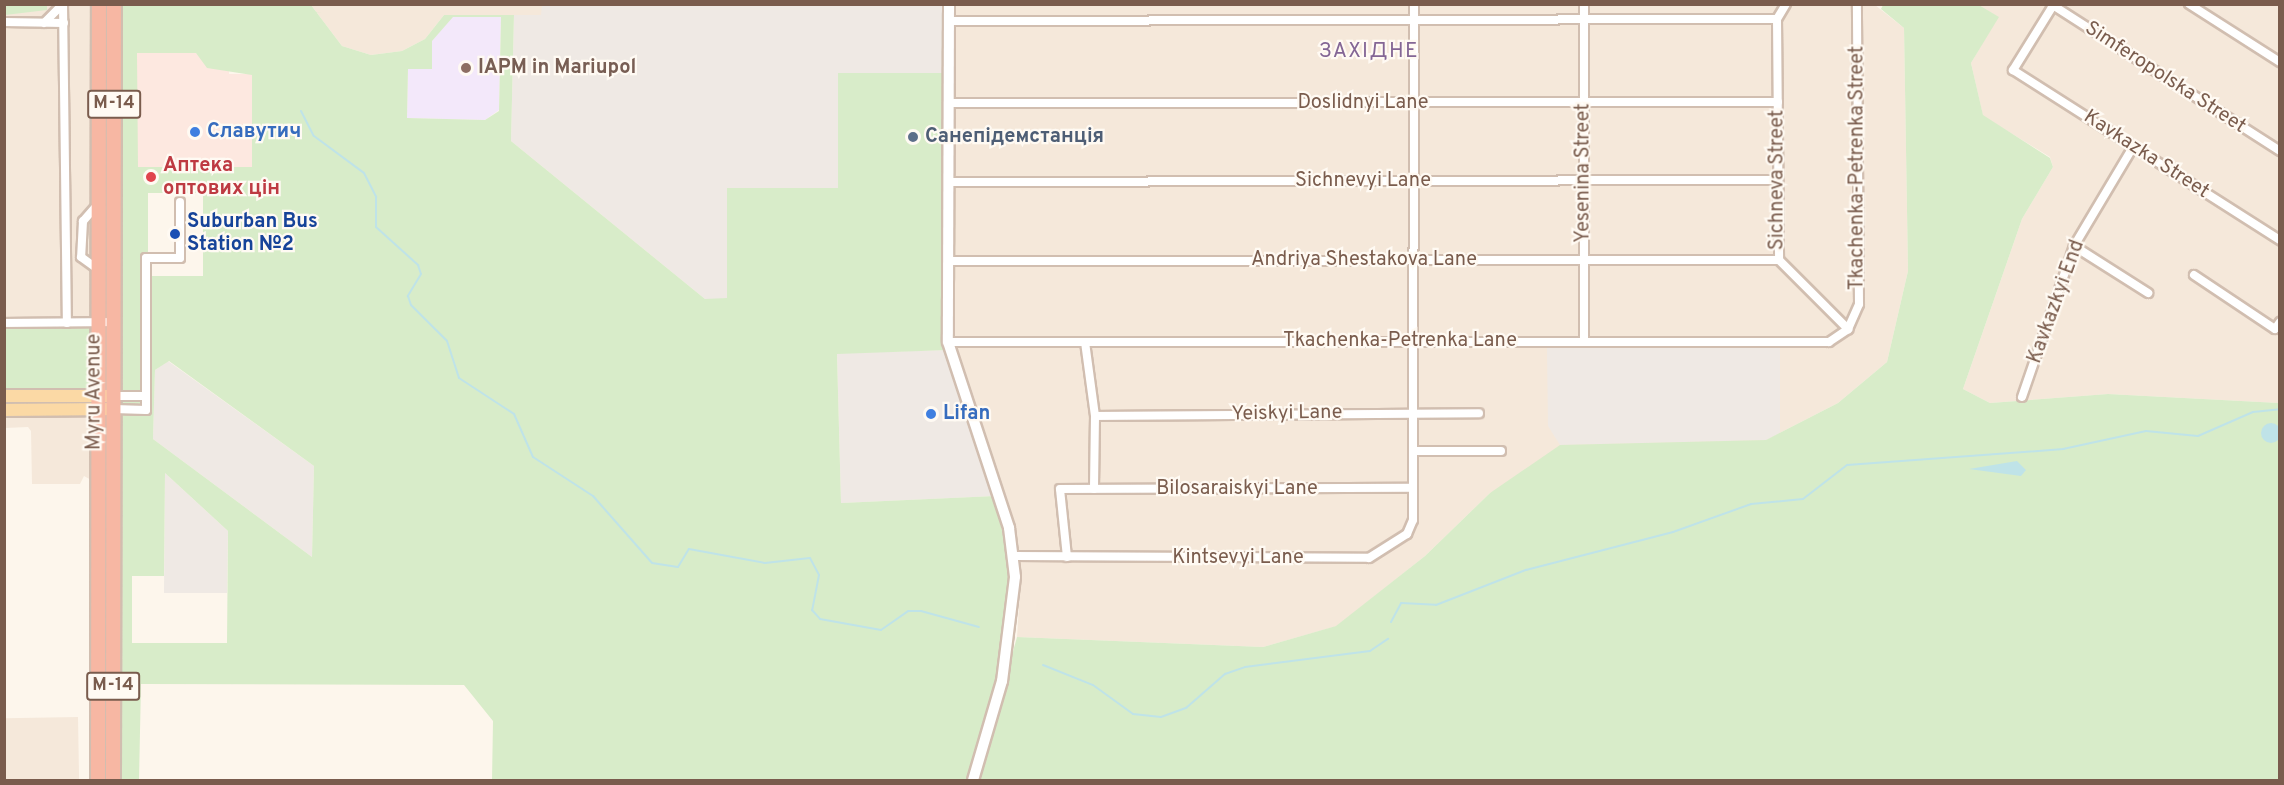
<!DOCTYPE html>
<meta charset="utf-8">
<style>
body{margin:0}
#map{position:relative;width:2284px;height:785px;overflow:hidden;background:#fdf6ec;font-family:Overpass,sans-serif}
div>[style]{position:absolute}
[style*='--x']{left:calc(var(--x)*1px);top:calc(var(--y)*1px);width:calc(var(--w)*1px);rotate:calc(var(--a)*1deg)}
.residential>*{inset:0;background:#f5e8da;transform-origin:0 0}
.commercial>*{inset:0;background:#fde8e0}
.industrial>*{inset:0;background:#efe9e4}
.education>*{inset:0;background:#f3e8fa}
.green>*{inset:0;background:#d8ecc9;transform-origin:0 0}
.water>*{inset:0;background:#bfe3e8}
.round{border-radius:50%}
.stream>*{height:2px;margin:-1px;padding:0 1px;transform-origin:1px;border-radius:1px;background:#bfe3e8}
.roads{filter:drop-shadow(2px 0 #d1beb0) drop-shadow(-2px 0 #d1beb0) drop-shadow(0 2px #d1beb0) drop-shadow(0 -2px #d1beb0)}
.street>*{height:8px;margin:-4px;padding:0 4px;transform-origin:4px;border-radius:4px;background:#fff}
.secondary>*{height:10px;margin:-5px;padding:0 5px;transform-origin:5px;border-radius:5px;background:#fff}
.primary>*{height:12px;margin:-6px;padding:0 6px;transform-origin:6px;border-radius:6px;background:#fbd9a5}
.highway>*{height:14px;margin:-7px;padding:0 7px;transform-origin:7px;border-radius:7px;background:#f7b7a3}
.dots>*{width:16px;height:16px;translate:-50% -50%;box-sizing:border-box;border:3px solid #fffaf3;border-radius:50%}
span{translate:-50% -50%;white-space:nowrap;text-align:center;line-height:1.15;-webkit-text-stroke:4.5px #fffaf3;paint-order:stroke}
.shield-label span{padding:2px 4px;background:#fffaf3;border:2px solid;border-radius:4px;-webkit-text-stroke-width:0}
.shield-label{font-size:18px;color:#7a5c4d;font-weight:700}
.education-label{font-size:20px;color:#785e54;font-weight:700}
.left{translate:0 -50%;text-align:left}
.street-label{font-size:20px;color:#7a5c4d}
.shop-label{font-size:20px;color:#366cbe;font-weight:700}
.service-label{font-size:20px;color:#4e5e75;font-weight:700}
.health-label{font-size:20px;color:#be3a42;font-weight:700}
.transit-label{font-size:20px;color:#164399;font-weight:700}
.neighbourhood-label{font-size:21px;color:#846695;letter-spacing:1.5px}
.frame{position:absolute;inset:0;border:6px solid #7a5c4d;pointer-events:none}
</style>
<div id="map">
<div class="residential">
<i style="left:4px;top:5px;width:89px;height:314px"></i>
<i style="clip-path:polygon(311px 5px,542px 5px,542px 15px,444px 15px,425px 39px,402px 51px,371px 55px,342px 46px)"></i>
<i style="clip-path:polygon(953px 5px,1875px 5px,1904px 28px,1908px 271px,1887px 362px,1838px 403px,1766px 440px,1490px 493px,1425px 556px,1337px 626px,1263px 647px,1017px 637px,1021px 575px,1014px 525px,961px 366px,951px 315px)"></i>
<i style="clip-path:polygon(1979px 5px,2279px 5px,2279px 403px,2108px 394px,1990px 403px,1963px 389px,2022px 219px,2053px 167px,2050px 157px,1983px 116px,1971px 63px,1998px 17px)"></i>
<i style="clip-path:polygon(4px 410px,93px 410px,93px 481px,84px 476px,80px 484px,32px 484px,31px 431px,28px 427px,5px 428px)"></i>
<i style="left:78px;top:717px;width:63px;height:73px;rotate:89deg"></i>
</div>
<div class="commercial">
<i style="clip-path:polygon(137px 53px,196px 53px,229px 68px,229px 74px,252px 74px,252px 167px,137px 167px)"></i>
</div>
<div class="industrial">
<i style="clip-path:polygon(542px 5px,944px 5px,944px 73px,838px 74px,838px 188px,727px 188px,727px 299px,705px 299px,511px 141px,514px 15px,541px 15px)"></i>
<i style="clip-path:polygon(1547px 347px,1780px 347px,1780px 433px,1766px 440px,1560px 445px,1548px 426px)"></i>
<i style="clip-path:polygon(949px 350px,995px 496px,841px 503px,837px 353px)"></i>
<i style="clip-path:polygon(168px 361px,314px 466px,312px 557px,153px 439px,155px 370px)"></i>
<i style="clip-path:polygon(165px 473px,228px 531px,227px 593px,164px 593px)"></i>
</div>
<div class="education">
<i style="clip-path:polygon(453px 16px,501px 16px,499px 110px,485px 120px,407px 118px,408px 69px)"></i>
</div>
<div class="green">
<i style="clip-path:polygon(5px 4px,47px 5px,47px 10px,5px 15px)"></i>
<i style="clip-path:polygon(evenodd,123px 5px,311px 5px,342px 46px,371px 55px,402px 51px,425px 39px,444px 15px,514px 15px,511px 141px,705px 299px,727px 298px,727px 188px,838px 188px,838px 73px,944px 73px,949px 350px,837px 354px,841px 503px,995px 496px,1012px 579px,998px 680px,969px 780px,492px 780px,493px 721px,464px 685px,141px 684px,139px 780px,122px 780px,123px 5px,453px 17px,501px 17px,499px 111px,485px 120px,407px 118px,408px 69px,432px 69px,432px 41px,453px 17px,123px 5px,137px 53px,196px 53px,207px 68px,252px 75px,252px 167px,138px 167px,137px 53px,123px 5px,148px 193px,203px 193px,203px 276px,148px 276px,148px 193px,123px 5px,169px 361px,314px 466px,312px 557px,153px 439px,155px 370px,169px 361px,123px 5px,165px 473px,228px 531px,227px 643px,132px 643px,132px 576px,164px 576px,165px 473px)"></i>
<i style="clip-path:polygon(1883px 5px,1979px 5px,1999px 17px,1971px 63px,1983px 115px,2050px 158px,2053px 167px,2022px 219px,1963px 389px,1990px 403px,2108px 394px,2279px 403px,2279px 780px,977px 780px,1017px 637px,1263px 647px,1336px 626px,1425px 556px,1490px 493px,1560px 445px,1766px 440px,1838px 403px,1887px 362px,1908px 271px,1904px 28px,1881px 9px)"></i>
<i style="left:4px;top:326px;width:89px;height:65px"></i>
</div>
<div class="water">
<i class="round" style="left:2261px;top:423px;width:20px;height:20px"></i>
<i style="clip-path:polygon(2017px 461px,2026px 470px,2021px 476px,1969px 469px)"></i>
</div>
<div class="stream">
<i style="--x:301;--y:111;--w:28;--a:63"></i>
<i style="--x:314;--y:136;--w:62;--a:36.5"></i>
<i style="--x:364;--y:173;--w:27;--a:63"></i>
<i style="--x:376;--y:197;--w:30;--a:90"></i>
<i style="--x:376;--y:227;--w:57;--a:42.1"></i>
<i style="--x:418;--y:265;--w:9;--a:72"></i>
<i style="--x:421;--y:274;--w:26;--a:121"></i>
<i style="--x:408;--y:296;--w:9;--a:72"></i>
<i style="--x:411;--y:305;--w:51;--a:45"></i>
<i style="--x:447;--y:341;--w:39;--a:72"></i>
<i style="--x:459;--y:378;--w:66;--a:33.2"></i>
<i style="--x:514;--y:414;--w:47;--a:66.2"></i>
<i style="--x:533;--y:457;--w:72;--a:33"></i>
<i style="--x:593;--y:496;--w:89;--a:48.6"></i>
<i style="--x:652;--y:563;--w:26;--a:9"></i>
<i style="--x:678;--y:567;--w:21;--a:-59"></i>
<i style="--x:689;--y:549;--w:77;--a:10.4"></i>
<i style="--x:765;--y:563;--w:45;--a:-6.3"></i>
<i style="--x:810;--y:558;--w:19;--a:62"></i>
<i style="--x:819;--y:575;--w:36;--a:101"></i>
<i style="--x:812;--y:610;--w:12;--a:48"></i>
<i style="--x:820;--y:619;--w:62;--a:10.2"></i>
<i style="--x:881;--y:630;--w:33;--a:-35"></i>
<i style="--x:908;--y:611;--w:13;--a:0"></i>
<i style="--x:921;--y:611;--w:60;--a:15.4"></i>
<i style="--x:1391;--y:622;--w:21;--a:-62"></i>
<i style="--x:1401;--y:603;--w:35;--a:3"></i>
<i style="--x:1436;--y:605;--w:97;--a:-21.3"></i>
<i style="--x:1526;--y:570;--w:152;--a:-14.5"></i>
<i style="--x:1673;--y:532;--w:83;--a:-19.7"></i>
<i style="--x:1751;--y:504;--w:52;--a:-5.5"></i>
<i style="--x:1803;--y:499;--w:56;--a:-37.7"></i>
<i style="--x:1847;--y:465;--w:217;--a:-4.2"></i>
<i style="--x:2063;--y:449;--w:85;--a:-12.2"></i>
<i style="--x:2146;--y:431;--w:52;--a:5.5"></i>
<i style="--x:2198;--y:436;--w:60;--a:-23.6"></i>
<i style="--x:2253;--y:412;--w:27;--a:-6"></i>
<i style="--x:1043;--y:665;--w:54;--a:21.8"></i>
<i style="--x:1093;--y:685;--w:49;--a:35.9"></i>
<i style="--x:1133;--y:714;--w:28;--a:6"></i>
<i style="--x:1161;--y:717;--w:27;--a:-20"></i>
<i style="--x:1186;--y:708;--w:52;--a:-41.1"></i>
<i style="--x:1225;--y:674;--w:21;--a:-19"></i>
<i style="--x:1245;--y:667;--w:126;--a:-7.3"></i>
<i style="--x:1370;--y:651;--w:22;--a:-34"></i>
</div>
<div class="roads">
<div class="street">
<i style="--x:63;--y:4;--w:319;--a:89.3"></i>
<i style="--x:1786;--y:4;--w:17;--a:121"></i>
<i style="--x:1777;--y:19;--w:241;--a:89.5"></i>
<i style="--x:1779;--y:260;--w:98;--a:45"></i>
<i style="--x:2051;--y:4;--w:272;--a:32.7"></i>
<i style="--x:2054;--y:4;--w:78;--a:121.8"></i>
<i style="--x:2013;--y:70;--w:317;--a:32.5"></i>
<i style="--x:2189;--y:4;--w:108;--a:32.5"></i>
<i style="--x:949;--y:21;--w:828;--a:-0.14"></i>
<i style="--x:4;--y:22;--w:60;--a:1"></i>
<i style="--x:44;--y:23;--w:27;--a:-45"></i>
<i style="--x:949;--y:103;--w:829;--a:-0.07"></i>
<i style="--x:948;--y:182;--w:830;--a:-0.14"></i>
<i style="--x:98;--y:204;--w:23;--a:131"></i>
<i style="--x:83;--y:221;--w:36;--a:93"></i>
<i style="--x:81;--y:257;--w:24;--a:36"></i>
<i style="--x:2074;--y:246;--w:88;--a:32.4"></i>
<i style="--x:948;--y:261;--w:831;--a:-0.07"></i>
<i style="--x:2194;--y:275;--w:97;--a:33.7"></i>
<i style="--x:2275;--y:329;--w:9;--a:-54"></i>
<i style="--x:4;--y:323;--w:110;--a:-0.5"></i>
<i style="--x:1584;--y:341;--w:337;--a:-90"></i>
<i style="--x:948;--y:342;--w:881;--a:0"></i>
<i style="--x:1829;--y:342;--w:23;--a:-34"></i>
<i style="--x:1848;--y:329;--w:27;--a:-66"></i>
<i style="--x:1859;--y:304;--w:300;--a:-90.4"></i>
<i style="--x:1085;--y:342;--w:75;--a:82.3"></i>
<i style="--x:1095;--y:416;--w:73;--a:90.8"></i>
<i style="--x:114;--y:396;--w:32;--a:0"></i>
<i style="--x:2022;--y:397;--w:160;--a:-71"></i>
<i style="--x:2074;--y:246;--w:115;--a:-59.2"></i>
<i style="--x:114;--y:409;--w:32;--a:2"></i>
<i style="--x:146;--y:410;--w:152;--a:-90"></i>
<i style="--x:146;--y:258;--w:34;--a:0"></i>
<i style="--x:180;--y:258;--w:56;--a:-90"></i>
<i style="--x:1095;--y:416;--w:384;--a:-0.4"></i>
<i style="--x:1413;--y:451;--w:88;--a:0"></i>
<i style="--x:1015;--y:556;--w:354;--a:0.3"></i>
<i style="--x:1369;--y:558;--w:45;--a:-32.3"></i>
<i style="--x:1407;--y:534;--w:15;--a:-67"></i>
<i style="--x:1413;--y:520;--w:516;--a:-89.89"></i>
<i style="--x:1067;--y:557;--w:68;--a:-95.9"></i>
<i style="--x:1060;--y:489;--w:353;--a:-0.2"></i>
</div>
<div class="secondary">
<i style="--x:949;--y:4;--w:338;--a:90.2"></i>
<i style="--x:948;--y:342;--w:196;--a:71.8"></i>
<i style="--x:1009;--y:528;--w:49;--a:83"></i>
<i style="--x:1015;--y:577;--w:105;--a:97.1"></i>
<i style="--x:1002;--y:681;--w:103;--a:106.3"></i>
</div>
<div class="primary">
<i style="--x:4;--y:396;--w:110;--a:0"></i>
<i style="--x:4;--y:410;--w:110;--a:-0.5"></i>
</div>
<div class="highway">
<i style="--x:98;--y:780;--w:776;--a:-89.93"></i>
<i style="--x:113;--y:780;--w:776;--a:-89.93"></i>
</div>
</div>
<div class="dots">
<i style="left:466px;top:68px;background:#8d6e63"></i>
<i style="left:195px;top:132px;background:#3f7fe0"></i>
<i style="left:913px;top:137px;background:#5c6f8a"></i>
<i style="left:151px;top:177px;background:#e0444e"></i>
<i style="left:175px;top:234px;background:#1a4fb4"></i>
<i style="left:931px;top:414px;background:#3f7fe0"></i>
</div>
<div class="shield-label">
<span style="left:114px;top:104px">М-14</span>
<span style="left:113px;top:686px">М-14</span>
</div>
<div class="education-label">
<span class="left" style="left:478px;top:68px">IAPM in Mariupol</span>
</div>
<div class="street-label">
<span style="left:2165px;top:78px;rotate:33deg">Simferopolska Street</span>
<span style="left:1363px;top:103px">Doslidnyi Lane</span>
<span style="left:2146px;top:155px;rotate:33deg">Kavkazka Street</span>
<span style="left:1858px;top:168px;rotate:-90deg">Tkachenka-Petrenka Street</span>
<span style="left:1584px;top:173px;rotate:-90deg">Yesenina Street</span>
<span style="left:1778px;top:180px;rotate:-90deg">Sichneva Street</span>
<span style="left:1363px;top:181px">Sichnevyi Lane</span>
<span style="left:1364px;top:260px">Andriya Shestakova Lane</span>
<span style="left:2057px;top:302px;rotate:-70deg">Kavkazkyi End</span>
<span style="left:1400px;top:341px">Tkachenka-Petrenka Lane</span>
<span style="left:95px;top:392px;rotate:-90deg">Myru Avenue</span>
<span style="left:1287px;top:414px;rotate:-1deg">Yeiskyi Lane</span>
<span style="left:1237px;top:489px">Bilosaraiskyi Lane</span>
<span style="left:1238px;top:558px">Kintsevyi Lane</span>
</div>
<div class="shop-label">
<span class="left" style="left:207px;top:132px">Славутич</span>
<span class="left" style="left:943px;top:414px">Lifan</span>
</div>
<div class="service-label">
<span class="left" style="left:925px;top:137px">Санепідемстанція</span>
</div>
<div class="health-label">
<span class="left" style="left:163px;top:178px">Аптека<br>оптових цін</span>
</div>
<div class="transit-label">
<span class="left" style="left:187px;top:234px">Suburban Bus<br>Station №2</span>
</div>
<div class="neighbourhood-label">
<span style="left:1369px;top:52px">ЗАХІДНЕ</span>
</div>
<div class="frame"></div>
</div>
